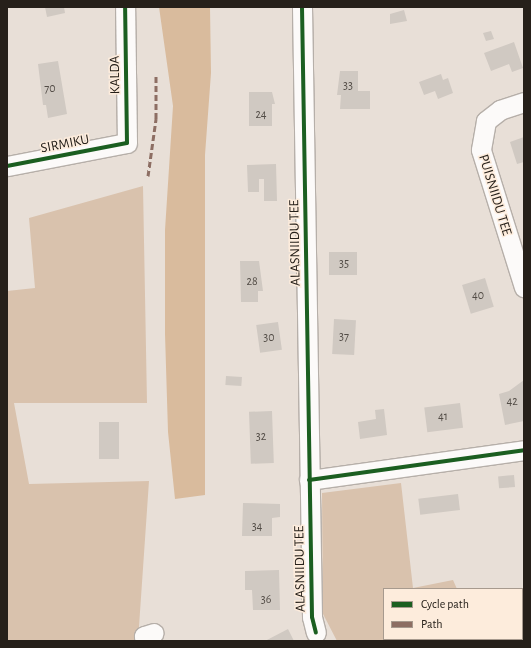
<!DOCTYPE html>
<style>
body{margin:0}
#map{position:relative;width:531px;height:648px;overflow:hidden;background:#e8dfd7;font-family:"Alegreya Sans",sans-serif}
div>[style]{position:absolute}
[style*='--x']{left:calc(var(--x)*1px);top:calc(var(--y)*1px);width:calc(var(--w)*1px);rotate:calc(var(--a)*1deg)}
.green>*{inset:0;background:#d9c2ad}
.forest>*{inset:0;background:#d9bb9d}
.building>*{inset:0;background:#d0c9c2;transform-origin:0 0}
.roads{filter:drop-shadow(1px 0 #b6afa9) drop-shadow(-1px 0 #b6afa9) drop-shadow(0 1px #b6afa9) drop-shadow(0 -1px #b6afa9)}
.minor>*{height:19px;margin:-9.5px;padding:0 9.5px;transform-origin:9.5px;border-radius:9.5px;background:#fcfaf9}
.quiet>*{height:3px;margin-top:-1.5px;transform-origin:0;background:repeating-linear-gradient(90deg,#8d6e63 0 6px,transparent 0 9px)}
.cycleway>*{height:4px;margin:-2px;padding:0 2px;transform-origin:2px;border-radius:2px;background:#1b5e20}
span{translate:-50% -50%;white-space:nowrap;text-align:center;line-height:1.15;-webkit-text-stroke:3px #fdecdc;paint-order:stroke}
.number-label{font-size:12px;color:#524c46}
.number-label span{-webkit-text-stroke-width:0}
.street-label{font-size:14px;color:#26201a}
.frame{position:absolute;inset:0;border:8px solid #26201a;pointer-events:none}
.legend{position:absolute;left:383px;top:588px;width:140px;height:52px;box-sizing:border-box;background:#fdecdc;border:1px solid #a79a8e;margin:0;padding:5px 7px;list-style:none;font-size:12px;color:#26201a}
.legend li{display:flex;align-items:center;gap:8px;height:20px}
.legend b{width:20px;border:1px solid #a79a8e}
</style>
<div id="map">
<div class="green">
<i style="clip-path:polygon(143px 186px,147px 403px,14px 403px,29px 484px,149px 481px,138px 641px,7px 641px,7px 291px,35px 288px,29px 218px)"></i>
<i style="clip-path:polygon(401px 483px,413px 588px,453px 580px,457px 589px,384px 589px,384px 639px,479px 641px,337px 641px,323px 614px,322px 493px)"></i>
</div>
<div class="forest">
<i style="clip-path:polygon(159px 7px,210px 7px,211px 73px,205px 155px,205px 495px,175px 499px,168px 432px,165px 334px,165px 230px,173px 106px)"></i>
</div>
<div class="building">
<i style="clip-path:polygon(45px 7px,64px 7px,65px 13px,47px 17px)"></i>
<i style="clip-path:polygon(404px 10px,407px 21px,390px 24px,390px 14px)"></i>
<i style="clip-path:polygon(491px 31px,494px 39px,486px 41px,483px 33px)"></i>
<i style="clip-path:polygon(514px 42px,523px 68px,512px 72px,509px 64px,491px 71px,484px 53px)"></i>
<i style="clip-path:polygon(58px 61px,67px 114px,48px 118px,46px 105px,43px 105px,38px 64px)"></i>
<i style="clip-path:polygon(340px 71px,358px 71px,358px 91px,370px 91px,370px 109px,340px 109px,341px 95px,337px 95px)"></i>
<i style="clip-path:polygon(441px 74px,443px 80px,448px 78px,453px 93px,438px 99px,435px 91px,424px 95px,419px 82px)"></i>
<i style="clip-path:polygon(249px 92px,272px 92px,275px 104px,272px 104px,272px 126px,249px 126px)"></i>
<i style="clip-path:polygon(524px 137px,524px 162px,517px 164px,510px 142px)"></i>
<i style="clip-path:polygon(276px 164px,277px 201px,264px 201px,264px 179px,259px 179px,259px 192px,248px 192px,247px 165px)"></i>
<i style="left:329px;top:252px;width:28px;height:23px"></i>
<i style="clip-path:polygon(240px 261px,259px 261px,263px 291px,258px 291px,258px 302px,241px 302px)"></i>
<i style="left:485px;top:278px;width:30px;height:24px;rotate:73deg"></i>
<i style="left:334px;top:319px;width:22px;height:35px;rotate:3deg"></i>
<i style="left:278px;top:322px;width:28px;height:22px;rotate:82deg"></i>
<i style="left:226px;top:376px;width:16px;height:9px;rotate:4deg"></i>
<i style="clip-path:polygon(524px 380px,524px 421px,505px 425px,499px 394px,509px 391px)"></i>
<i style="left:460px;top:403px;width:25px;height:36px;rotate:83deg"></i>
<i style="clip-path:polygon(384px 409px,387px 435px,360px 439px,358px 422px,376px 419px,375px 410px)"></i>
<i style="left:272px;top:411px;width:52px;height:23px;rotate:88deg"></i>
<i style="left:99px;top:422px;width:20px;height:37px"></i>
<i style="left:514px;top:475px;width:12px;height:16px;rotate:85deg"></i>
<i style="left:458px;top:494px;width:16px;height:40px;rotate:83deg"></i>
<i style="clip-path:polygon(243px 503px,280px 504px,280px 517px,272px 518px,272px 536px,242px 536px)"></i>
<i style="clip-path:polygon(279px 570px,280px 610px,253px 610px,252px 590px,245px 590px,245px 571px)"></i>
<i style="clip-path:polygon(288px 629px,294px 641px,265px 641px)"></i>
</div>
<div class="roads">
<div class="minor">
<i style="--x:302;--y:7;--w:610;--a:89.06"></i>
<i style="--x:312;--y:617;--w:16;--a:76"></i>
<i style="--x:524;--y:102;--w:25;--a:162"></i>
<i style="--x:500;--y:110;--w:18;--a:142"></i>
<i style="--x:486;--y:121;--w:29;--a:100"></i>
<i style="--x:481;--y:150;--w:144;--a:72.6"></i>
<i style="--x:7;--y:166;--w:122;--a:-10.9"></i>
<i style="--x:127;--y:143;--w:136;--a:-90.8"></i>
<i style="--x:309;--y:480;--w:217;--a:-7.9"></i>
<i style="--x:145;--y:641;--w:5;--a:-101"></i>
<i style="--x:144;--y:636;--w:10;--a:-17"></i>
</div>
</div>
<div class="quiet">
<i style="--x:148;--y:176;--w:58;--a:-82"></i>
<i style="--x:156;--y:119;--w:43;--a:-90"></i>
</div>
<div class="cycleway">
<i style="--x:302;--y:7;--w:610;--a:89.06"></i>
<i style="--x:312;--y:617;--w:16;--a:76"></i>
<i style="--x:7;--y:166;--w:122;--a:-10.9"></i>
<i style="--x:127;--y:143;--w:136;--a:-90.8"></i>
<i style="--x:309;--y:480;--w:217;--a:-7.9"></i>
</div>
<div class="number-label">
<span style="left:348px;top:86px">33</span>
<span style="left:50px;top:89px">70</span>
<span style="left:261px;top:115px">24</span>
<span style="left:344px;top:264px">35</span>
<span style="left:252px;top:282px">28</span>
<span style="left:478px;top:296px">40</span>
<span style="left:344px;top:337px">37</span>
<span style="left:269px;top:338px">30</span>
<span style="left:512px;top:402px">42</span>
<span style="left:443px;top:417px">41</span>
<span style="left:261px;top:437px">32</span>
<span style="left:257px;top:527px">34</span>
<span style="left:266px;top:600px">36</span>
</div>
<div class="street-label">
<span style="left:115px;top:75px;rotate:-91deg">KALDA</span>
<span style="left:65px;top:144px;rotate:-11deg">SIRMIKU</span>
<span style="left:495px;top:195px;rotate:73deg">PUISNIIDU TEE</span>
<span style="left:295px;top:243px;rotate:-91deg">ALASNIIDU TEE</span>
<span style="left:300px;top:569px;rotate:-91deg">ALASNIIDU TEE</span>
</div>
<div class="frame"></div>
<ul class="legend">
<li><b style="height:5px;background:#1b5e20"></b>Cycle path</li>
<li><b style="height:5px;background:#8d6e63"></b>Path</li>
</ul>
</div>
